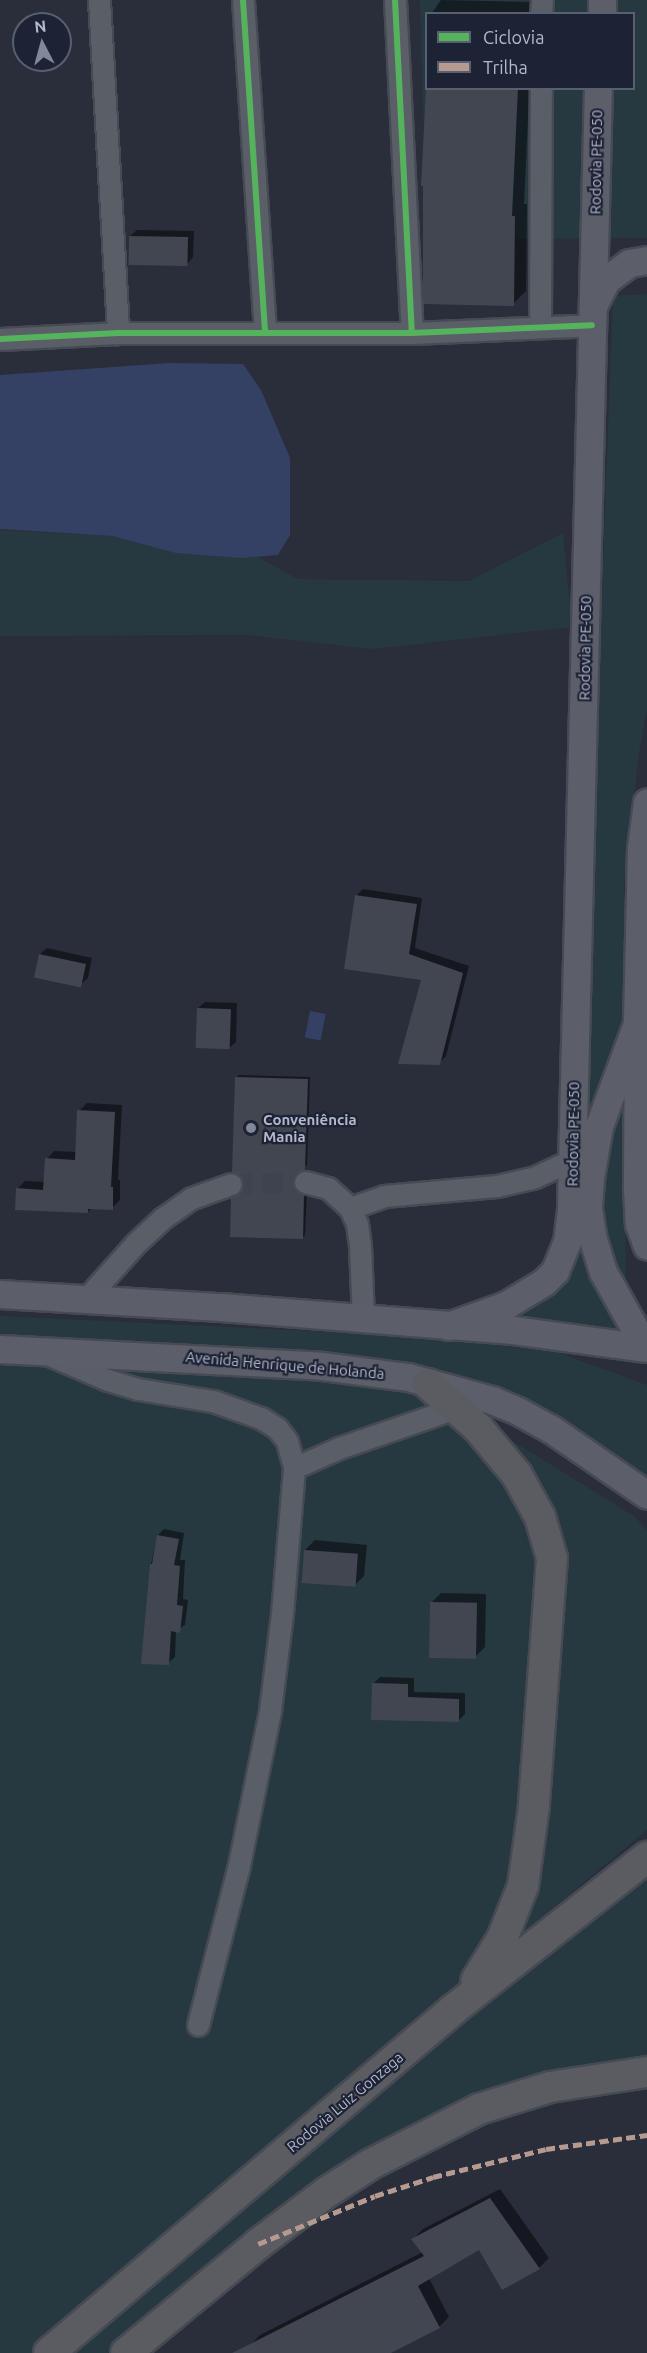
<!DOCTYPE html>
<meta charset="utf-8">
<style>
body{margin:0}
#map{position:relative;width:647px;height:2353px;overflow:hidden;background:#292e3a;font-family:Ubuntu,sans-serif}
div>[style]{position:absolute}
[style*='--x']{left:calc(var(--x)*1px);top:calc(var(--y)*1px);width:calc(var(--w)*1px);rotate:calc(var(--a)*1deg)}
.green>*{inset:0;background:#263840}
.water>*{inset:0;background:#344164;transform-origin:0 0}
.shadow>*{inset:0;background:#0007}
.building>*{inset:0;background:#424650;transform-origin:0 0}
.minor-tunnel>*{height:21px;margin-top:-10.5px;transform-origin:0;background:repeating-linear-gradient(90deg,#3e4350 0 21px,transparent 0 31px)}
.roads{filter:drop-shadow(2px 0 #464a53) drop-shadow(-2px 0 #464a53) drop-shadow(0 2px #464a53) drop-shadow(0 -2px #464a53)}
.minor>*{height:21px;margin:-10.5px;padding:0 10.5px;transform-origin:10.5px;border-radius:10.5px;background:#5a5e67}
.major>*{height:27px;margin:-13.5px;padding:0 13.5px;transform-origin:13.5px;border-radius:13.5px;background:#5c5f69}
.highway>*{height:30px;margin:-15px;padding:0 15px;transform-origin:15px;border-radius:15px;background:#5a5c61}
.quiet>*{height:4.5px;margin-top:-2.25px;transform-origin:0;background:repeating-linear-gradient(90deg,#b69a8f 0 9px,transparent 0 13.5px)}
.cycleway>*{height:6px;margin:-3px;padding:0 3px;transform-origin:3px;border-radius:3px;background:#56b35d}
.dots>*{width:16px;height:16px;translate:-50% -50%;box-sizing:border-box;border:3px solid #1c2335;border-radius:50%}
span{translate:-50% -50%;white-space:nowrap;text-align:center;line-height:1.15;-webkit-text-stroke:4.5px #1c2335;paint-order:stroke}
.street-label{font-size:15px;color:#b3b9cb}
.poi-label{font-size:15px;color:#b3b9cb;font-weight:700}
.left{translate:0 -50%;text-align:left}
.legend{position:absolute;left:425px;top:12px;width:210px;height:78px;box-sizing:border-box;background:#1c2335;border:2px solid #585f71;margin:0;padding:8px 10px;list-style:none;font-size:18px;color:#b3b9cb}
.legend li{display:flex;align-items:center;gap:12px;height:30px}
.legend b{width:30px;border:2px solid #585f71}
.north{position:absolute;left:12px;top:12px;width:60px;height:60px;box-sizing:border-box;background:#1c2335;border:2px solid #585f71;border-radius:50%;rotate:354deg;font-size:16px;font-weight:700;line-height:24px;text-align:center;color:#b3b9cb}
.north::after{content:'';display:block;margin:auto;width:21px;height:27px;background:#838898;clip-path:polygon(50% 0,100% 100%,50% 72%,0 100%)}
</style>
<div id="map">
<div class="green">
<i style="clip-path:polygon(evenodd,420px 0,647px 0,647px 238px,427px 239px,420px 0,426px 14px,634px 14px,634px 88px,426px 88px,426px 14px)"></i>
<i style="clip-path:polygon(647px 294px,647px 710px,639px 753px,624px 885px,626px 1318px,637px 1335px,498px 1320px,525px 1310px,546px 1294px,578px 1231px,613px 296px)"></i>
<i style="clip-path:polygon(0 530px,112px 536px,153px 547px,258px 557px,298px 579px,469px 581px,563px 533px,572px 627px,373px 649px,248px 635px,0 636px)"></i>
<i style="clip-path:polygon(0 1316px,414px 1336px,557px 1352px,647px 1385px,647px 1481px,562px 1419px,442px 1371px,334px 1356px,0 1342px)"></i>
<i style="clip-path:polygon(0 1359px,428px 1384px,478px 1428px,552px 1558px,526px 1867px,486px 1968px,40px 2353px,0 2353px)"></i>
<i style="clip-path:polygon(498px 1432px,634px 1516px,647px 1530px,647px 1830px,518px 1937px,558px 1538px,541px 1487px)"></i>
<i style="clip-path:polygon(647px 1863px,647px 2075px,426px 2136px,122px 2353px,55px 2353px)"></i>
</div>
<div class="water">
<i style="clip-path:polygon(169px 363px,243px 364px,261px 390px,290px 458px,290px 535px,278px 555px,241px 558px,176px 553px,112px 536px,0 529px,0 375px)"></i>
<i style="left:310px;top:1011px;width:16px;height:27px;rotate:11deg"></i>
</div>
<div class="shadow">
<i style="clip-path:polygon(441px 0,534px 2px,533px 14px,431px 14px)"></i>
<i style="clip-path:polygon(427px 88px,539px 88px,529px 98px,524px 204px,527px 204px,526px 291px,513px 304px)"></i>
<i style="clip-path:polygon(137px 230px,194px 231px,193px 257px,187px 264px,130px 236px)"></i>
<i style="clip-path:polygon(363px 889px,422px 898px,415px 948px,469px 966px,446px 1056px,439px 1063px,423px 979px,356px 896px)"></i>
<i style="clip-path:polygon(47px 948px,92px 958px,88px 978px,81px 984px,40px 954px)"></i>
<i style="clip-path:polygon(205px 1002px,237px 1003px,236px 1042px,229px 1048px,198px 1008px)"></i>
<i style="clip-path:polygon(239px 1075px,310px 1077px,307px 1165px,297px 1171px,295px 1175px,298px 1188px,307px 1192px,305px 1235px,302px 1238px,232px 1198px,243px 1191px,245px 1186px,236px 1078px)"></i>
<i style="clip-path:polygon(87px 1103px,122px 1105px,118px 1180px,120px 1180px,120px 1200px,112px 1208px,92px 1208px,88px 1212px,17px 1189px,25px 1181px,45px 1182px,47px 1159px,54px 1151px,77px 1152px,79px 1111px)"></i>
<i style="clip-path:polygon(164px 1529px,184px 1533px,180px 1560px,185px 1560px,183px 1599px,188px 1600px,185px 1625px,176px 1631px,175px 1657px,168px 1663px,151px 1564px,158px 1535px)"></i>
<i style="clip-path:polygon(315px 1540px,367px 1545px,364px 1576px,354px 1586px,305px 1550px)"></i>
<i style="clip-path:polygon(441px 1593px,486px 1594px,485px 1647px,475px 1657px,431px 1603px)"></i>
<i style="clip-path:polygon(380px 1677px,414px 1678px,414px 1692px,465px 1693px,465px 1714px,458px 1721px,374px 1683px)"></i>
<i style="clip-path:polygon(500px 2189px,549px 2258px,539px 2268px,480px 2248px,429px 2278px,449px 2317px,439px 2327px,388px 2353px,255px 2353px,250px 2345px,260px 2335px,423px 2252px,413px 2239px,423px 2229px)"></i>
</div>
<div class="building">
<i style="clip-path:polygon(426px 88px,518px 88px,512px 216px,515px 216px,514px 306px,423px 304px,423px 186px,421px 186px)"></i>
<i style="left:129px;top:236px;width:59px;height:29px;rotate:1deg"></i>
<i style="clip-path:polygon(355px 895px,417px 904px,409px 954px,463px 973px,440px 1065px,398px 1064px,421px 980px,344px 969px)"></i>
<i style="left:39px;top:954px;width:48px;height:24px;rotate:12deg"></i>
<i style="left:197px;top:1008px;width:34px;height:40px;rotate:2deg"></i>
<i style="clip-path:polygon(235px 1077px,308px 1079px,305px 1170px,296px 1173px,293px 1179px,296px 1191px,304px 1195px,303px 1239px,230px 1237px,231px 1198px,240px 1193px,244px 1186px,240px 1175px,232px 1172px)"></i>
<i style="clip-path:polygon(77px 1110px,115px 1112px,111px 1187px,113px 1187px,113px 1210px,88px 1209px,88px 1213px,15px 1210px,16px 1188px,43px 1190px,45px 1158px,75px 1160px)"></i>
<i style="clip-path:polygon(157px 1535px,179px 1539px,174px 1565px,180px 1566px,177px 1605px,183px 1606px,180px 1633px,171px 1631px,169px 1665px,141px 1664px,150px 1564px,152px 1564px)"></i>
<i style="left:304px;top:1550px;width:54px;height:33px;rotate:4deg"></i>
<i style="left:430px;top:1602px;width:47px;height:56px;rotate:1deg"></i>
<i style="clip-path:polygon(372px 1683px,408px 1684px,408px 1697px,459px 1699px,459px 1722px,371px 1720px)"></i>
<i style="clip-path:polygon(490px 2198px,540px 2269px,502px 2290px,479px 2250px,418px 2286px,440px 2328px,391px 2353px,232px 2353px,424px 2256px,411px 2239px)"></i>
</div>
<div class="minor-tunnel">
<i style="--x:231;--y:1184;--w:74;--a:-1.5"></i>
</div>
<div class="roads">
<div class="minor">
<i style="--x:99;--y:0;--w:334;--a:86.7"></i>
<i style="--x:243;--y:0;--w:333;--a:86.2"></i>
<i style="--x:395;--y:0;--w:333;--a:87.1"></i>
<i style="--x:541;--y:14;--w:14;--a:-86"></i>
<i style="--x:540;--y:326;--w:238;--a:-89.8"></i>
<i style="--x:0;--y:339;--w:118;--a:-2.9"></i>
<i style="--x:118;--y:333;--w:294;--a:0"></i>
<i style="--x:412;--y:333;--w:180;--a:-2.5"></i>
<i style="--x:305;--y:1182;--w:24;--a:15"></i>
<i style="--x:328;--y:1188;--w:30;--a:42"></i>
<i style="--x:350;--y:1208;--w:17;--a:66"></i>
<i style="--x:357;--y:1224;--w:22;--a:82"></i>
<i style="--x:360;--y:1246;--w:73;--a:87.6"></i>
<i style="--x:350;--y:1208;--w:36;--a:-19"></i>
<i style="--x:384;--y:1196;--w:113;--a:-5.1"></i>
<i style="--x:497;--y:1186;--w:39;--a:-13"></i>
<i style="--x:535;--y:1177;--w:41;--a:-24.7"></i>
<i style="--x:86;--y:1299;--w:75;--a:-48.2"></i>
<i style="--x:136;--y:1243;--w:37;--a:-43"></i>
<i style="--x:163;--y:1218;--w:35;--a:-35"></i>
<i style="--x:192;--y:1198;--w:41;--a:-19.7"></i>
<i style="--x:52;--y:1356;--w:61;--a:23.2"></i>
<i style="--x:108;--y:1380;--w:31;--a:17"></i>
<i style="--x:138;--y:1389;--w:76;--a:9.1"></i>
<i style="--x:213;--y:1401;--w:51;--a:19.5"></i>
<i style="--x:261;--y:1418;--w:19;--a:32"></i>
<i style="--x:277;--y:1428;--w:16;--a:52"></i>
<i style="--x:287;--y:1441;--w:28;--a:75"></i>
<i style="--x:294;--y:1468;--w:146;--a:94.7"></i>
<i style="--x:282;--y:1614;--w:98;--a:97.1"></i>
<i style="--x:270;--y:1711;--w:161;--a:101.4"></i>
<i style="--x:238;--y:1869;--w:161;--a:104.4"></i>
<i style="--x:294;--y:1468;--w:49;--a:-24"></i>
<i style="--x:339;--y:1448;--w:123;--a:-19"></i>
</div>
<div class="major">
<i style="--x:602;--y:14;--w:14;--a:-90"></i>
<i style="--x:594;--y:304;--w:27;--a:-63"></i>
<i style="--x:606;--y:280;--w:29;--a:-36"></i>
<i style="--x:629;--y:263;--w:18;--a:-9"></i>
<i style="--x:638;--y:1036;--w:153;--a:90.4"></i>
<i style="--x:637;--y:1189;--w:35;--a:87"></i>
<i style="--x:639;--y:1224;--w:23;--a:70"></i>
<i style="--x:0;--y:1294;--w:221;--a:3.4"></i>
<i style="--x:221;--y:1307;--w:293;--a:4.5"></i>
<i style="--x:513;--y:1330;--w:135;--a:7.7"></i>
<i style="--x:448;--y:1326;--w:62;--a:-19.9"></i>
<i style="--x:506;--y:1305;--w:44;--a:-31.2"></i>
<i style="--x:544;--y:1282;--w:16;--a:-45"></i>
<i style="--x:555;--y:1271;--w:31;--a:-68"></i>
<i style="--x:567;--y:1242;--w:35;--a:-83"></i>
<i style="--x:571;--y:1207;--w:1119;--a:-88.62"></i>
<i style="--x:645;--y:1347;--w:86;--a:-119.2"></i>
<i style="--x:603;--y:1272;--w:34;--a:-107"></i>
<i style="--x:593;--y:1240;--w:33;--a:-99"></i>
<i style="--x:588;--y:1207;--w:29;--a:-86"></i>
<i style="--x:590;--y:1178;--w:53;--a:-80.2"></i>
<i style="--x:599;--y:1126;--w:110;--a:-69.7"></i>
<i style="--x:637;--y:1023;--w:175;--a:-88.7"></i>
<i style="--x:641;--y:848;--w:46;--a:-82.6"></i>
<i style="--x:0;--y:1349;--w:322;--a:3"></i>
<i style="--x:322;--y:1366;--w:87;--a:7.3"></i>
<i style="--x:408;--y:1377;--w:87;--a:15.3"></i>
<i style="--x:492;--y:1400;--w:28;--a:23"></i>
<i style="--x:518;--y:1411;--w:38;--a:29"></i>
<i style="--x:551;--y:1429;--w:116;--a:34.5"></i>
</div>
<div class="highway">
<i style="--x:428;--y:1384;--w:67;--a:41.3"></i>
<i style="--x:478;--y:1428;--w:61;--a:50.3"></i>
<i style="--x:517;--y:1475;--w:48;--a:61.3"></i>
<i style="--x:540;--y:1517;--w:43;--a:73.7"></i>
<i style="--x:552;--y:1558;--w:249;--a:94.2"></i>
<i style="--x:534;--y:1806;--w:81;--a:97.8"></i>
<i style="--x:523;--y:1886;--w:57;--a:111.6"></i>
<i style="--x:502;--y:1939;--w:49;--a:121.8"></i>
<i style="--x:49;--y:2353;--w:531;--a:-40.34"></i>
<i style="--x:454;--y:2009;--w:246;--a:-38.2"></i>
<i style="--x:126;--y:2353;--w:171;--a:-39.5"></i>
<i style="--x:258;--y:2244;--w:86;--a:-37"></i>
<i style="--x:327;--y:2192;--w:52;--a:-32.5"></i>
<i style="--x:371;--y:2164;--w:121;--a:-27"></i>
<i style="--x:479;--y:2109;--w:74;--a:-17.2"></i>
<i style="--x:550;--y:2087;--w:98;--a:-8.8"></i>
</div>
</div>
<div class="quiet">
<i style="--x:258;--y:2244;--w:126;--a:-22.3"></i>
<i style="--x:375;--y:2196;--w:61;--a:-18.1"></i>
<i style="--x:433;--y:2177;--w:116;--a:-13.9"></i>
<i style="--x:546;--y:2149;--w:102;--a:-7.9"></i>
</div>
<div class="cycleway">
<i style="--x:243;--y:0;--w:333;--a:86.2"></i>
<i style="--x:395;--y:0;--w:333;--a:87.1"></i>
<i style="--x:0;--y:339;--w:118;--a:-2.9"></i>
<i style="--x:118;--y:333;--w:294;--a:0"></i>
<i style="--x:412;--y:333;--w:180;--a:-2.5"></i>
</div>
<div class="dots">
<i style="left:251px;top:1128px;background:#838898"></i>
</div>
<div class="street-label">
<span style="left:596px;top:162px;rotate:-89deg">Rodovia PE-050</span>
<span style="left:585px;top:648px;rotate:-89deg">Rodovia PE-050</span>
<span style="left:573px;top:1134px;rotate:-89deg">Rodovia PE-050</span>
<span style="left:285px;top:1365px;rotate:5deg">Avenida Henrique de Holanda</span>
<span style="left:345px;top:2102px;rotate:-40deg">Rodovia Luiz Gonzaga</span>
</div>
<div class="poi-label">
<span class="left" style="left:263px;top:1128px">Conveniência<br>Mania</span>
</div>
<ul class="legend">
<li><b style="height:8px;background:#56b35d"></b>Ciclovia</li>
<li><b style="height:8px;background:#b69a8f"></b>Trilha</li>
</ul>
<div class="north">N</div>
</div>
